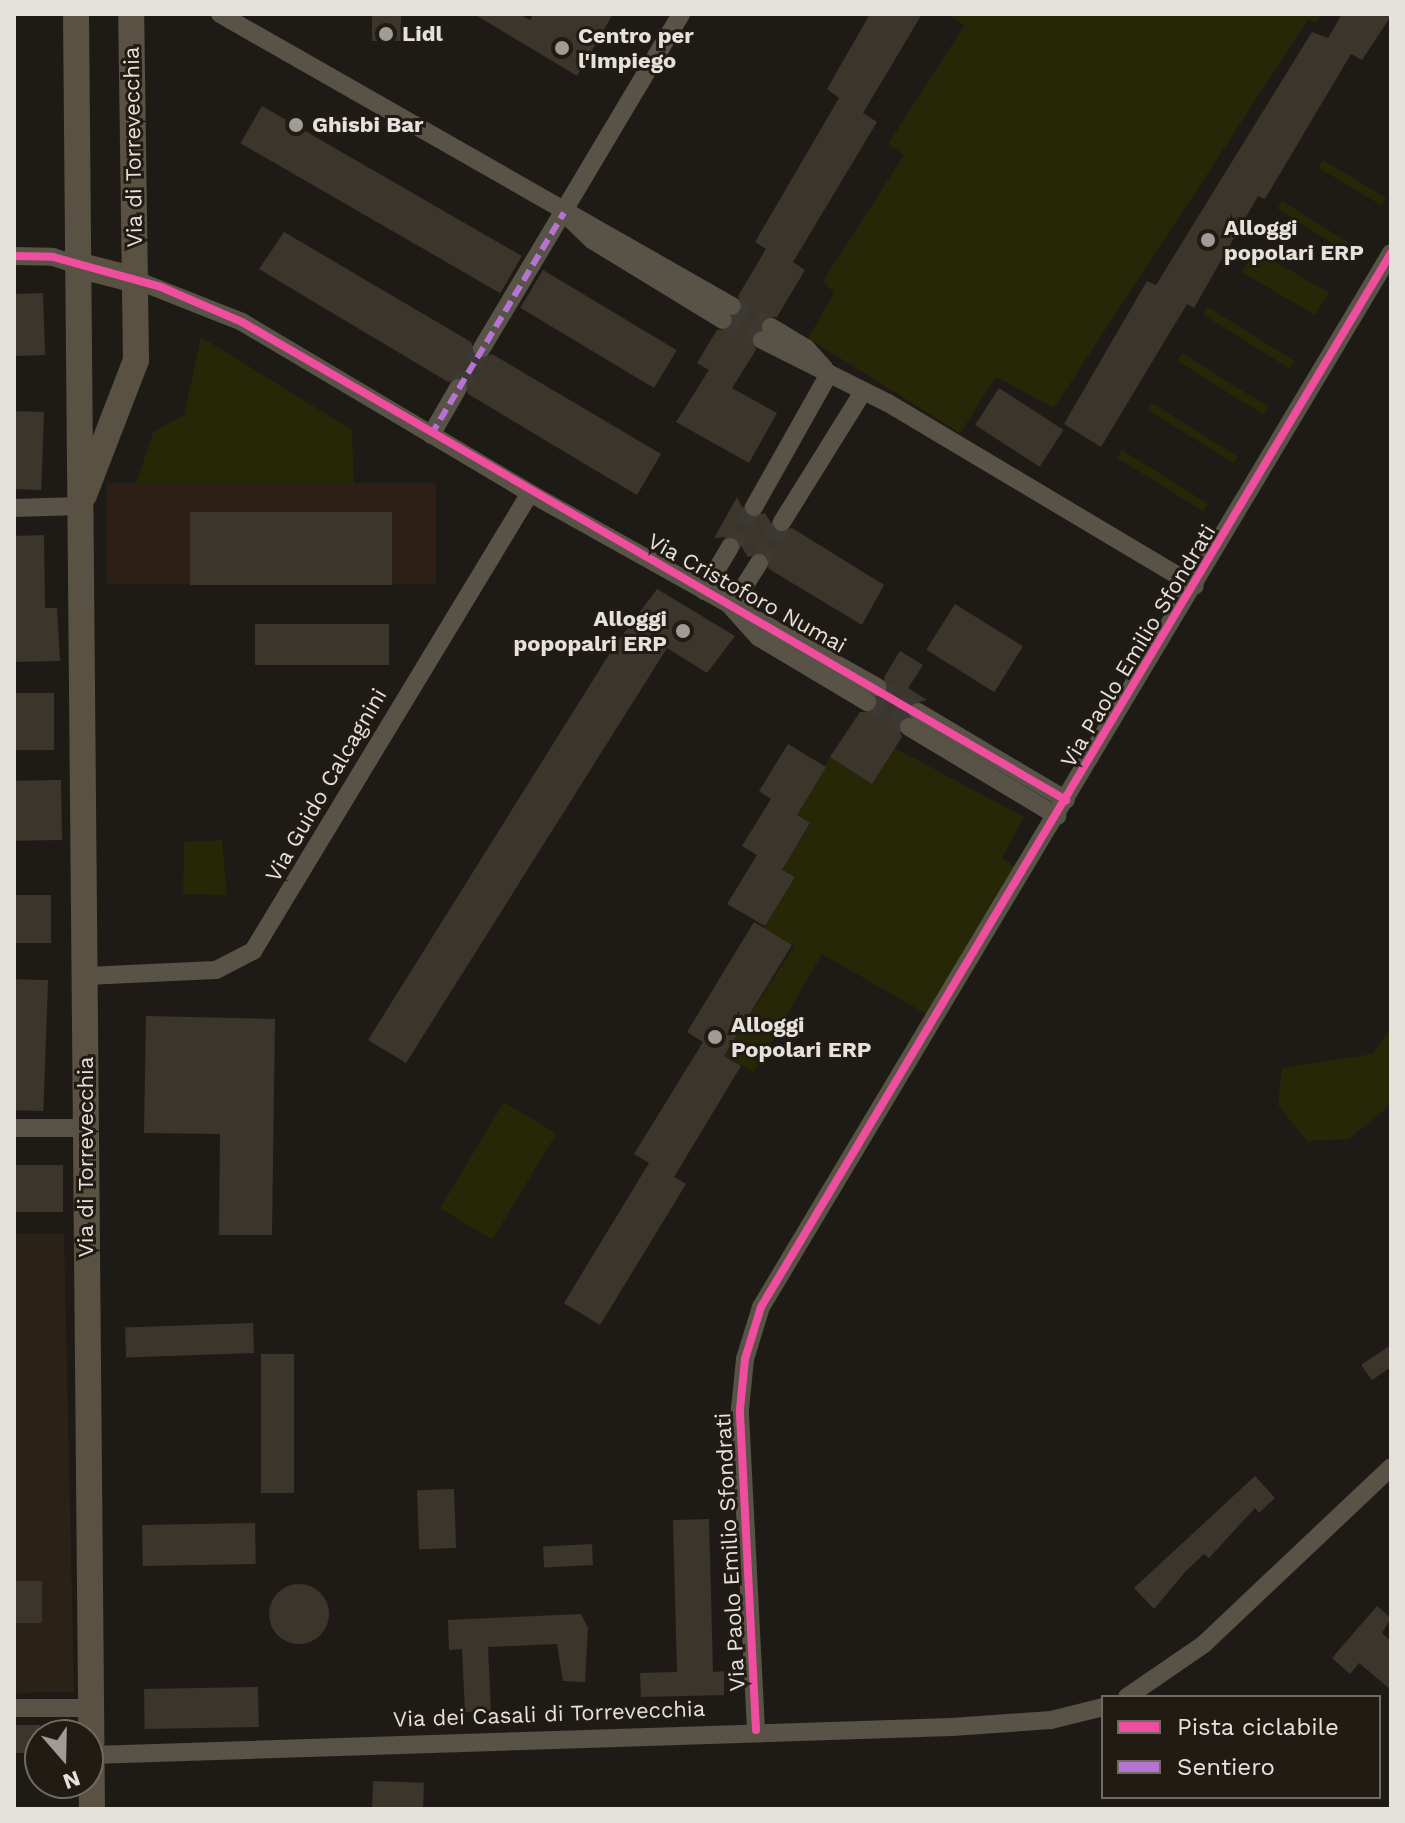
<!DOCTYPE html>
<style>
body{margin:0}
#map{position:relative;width:1405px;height:1823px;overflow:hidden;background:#1e1b17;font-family:"Work Sans",sans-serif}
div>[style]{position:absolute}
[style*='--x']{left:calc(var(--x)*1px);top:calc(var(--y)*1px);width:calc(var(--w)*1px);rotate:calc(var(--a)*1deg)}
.commercial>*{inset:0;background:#2d1e16;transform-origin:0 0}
.built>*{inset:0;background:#2b2217}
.green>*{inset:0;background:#252707;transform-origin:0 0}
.building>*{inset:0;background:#3c352c;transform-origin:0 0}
.round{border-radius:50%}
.street-tunnel>*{height:18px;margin-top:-9px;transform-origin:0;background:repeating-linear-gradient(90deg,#3c3935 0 18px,transparent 0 27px)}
.street>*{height:18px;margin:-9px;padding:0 9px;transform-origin:9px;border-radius:9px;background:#585247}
.secondary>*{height:26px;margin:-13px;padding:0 13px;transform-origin:13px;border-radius:13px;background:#595242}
.quiet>*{height:6px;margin-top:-3px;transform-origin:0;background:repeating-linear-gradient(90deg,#b673d3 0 12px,transparent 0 18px)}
.cycleway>*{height:8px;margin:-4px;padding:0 4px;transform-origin:4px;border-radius:4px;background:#ef4d9e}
.dots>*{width:22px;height:22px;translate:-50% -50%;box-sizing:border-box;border:4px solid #211b14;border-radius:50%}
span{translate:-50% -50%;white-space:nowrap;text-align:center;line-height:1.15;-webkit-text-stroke:6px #211b14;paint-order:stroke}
.poi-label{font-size:22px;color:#e5e1dc;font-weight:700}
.left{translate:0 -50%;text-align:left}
.right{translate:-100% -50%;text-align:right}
.street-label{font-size:22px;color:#e5e1dc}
.frame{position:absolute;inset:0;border:16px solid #e5e1dc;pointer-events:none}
.legend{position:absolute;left:1101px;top:1695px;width:280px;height:104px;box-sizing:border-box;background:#211b14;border:2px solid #6f6a64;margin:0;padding:10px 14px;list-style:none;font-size:24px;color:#e5e1dc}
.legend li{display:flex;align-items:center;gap:16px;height:40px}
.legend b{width:40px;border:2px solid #6f6a64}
.north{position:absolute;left:24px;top:1719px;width:80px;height:80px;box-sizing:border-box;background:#211b14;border:2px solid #6f6a64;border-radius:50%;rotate:160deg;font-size:22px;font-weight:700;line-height:32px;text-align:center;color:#e5e1dc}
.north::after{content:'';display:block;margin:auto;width:28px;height:36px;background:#9f9c97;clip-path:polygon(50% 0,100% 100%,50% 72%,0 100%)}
</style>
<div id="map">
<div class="commercial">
<i style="left:107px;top:483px;width:329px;height:101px"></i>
</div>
<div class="built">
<i style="clip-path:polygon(14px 1234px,64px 1234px,74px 1692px,14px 1693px)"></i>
</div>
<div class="green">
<i style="clip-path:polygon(949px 14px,1322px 14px,1316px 23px,1308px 20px,1054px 408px,996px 377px,960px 433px,808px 338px,834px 293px,823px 281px,904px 155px,888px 144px,964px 26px)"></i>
<i style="left:1323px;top:160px;width:74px;height:9px;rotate:31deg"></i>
<i style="left:1282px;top:201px;width:92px;height:9px;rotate:32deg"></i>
<i style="left:1255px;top:250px;width:85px;height:26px;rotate:30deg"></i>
<i style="left:1208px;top:307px;width:102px;height:9px;rotate:32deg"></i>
<i style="clip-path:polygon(201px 337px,352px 430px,354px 484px,136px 484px,153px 432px,184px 415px)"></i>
<i style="left:1182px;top:353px;width:102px;height:9px;rotate:32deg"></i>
<i style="left:1152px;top:403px;width:101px;height:8px;rotate:32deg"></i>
<i style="left:1122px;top:450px;width:101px;height:9px;rotate:32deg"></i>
<i style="clip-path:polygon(895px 748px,1024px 817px,1002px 858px,1015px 867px,928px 1015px,822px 954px,754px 1072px,724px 1056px,794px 946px,764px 928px,794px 878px,782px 870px,810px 824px,797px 815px,830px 757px,872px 784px)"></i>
<i style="clip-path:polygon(222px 840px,227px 895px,183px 894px,184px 842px)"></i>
<i style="clip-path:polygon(1391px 1027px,1391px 1104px,1349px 1139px,1307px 1141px,1278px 1105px,1282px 1068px,1373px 1054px)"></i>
<i style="left:504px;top:1102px;width:61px;height:124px;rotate:31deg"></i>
</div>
<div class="building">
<i style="left:372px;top:14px;width:29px;height:27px"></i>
<i style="clip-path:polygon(474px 14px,519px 14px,530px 20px,533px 14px,613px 14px,577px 76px)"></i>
<i style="clip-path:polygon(870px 14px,922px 14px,863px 113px,877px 122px,793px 262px,805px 270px,777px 317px,765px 317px,751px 335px,756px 350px,732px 388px,777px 413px,749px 463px,676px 422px,709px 370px,697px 363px,717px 330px,729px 330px,743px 311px,738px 296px,766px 249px,755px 242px,839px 98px,827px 89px)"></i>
<i style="clip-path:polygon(1342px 14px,1391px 16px,1362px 60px,1351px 54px,1265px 199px,1258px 196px,1194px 308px,1187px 304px,1101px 447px,1064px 424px,1147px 281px,1156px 285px,1312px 32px,1328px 38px)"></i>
<i style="left:262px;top:106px;width:300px;height:43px;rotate:30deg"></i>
<i style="clip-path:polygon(284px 232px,471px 342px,477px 359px,492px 354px,661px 454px,637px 495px,468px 394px,465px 378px,448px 382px,259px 269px)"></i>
<i style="left:543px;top:270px;width:156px;height:44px;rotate:31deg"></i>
<i style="left:43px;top:293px;width:62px;height:29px;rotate:88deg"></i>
<i style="left:999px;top:388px;width:77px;height:44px;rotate:33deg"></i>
<i style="left:14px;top:411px;width:30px;height:78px;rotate:2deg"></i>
<i style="clip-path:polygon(737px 497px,747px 517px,765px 513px,776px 532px,792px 528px,884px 585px,862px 625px,769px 569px,765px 553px,748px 557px,735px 536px,714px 538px)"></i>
<i style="left:190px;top:512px;width:202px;height:73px"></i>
<i style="clip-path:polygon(44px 535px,45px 608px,57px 608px,60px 661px,14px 662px,14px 536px)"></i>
<i style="clip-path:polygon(657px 589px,735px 636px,707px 673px,667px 648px,406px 1063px,368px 1040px,615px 645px)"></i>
<i style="left:955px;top:604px;width:80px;height:54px;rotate:32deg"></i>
<i style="left:255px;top:624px;width:134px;height:41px"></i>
<i style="clip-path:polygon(900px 651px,923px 665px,908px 688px,927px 700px,908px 705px,897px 726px,902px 737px,872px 784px,830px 757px,860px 712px,873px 712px,887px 693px,884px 677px)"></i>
<i style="left:14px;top:693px;width:40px;height:57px"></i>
<i style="clip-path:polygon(788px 744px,826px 767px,797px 815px,810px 823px,782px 870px,795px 877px,765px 926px,727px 904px,757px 855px,742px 846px,771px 799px,759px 791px)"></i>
<i style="left:61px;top:780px;width:60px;height:47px;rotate:89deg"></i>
<i style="left:14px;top:895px;width:37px;height:48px"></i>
<i style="clip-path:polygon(754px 922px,792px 945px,724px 1056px,741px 1066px,674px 1177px,686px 1184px,600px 1325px,564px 1303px,649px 1163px,634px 1154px,703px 1042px,687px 1032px)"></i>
<i style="left:14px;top:979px;width:34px;height:131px;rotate:2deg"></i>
<i style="clip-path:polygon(146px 1016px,275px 1019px,272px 1235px,219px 1235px,220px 1134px,144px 1133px)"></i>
<i style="left:14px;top:1165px;width:49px;height:47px"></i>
<i style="left:253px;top:1323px;width:30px;height:128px;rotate:88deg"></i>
<i style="clip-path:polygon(1391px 1345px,1391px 1367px,1372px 1380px,1361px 1365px)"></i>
<i style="left:261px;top:1354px;width:33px;height:139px"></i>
<i style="clip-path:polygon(1255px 1476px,1275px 1498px,1259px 1513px,1255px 1508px,1209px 1558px,1204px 1554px,1186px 1571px,1154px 1609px,1134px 1588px)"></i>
<i style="left:454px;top:1489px;width:59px;height:37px;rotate:88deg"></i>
<i style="clip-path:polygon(709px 1519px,713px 1672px,724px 1671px,724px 1695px,641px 1697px,640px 1673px,677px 1672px,673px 1520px)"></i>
<i style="left:255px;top:1523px;width:41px;height:113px;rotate:89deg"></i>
<i style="left:592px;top:1544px;width:21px;height:49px;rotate:87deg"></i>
<i style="left:14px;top:1581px;width:28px;height:42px"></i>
<i class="round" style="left:269px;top:1584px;width:60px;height:60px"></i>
<i style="clip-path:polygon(1377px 1606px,1391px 1618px,1382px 1633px,1391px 1641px,1391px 1690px,1359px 1663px,1350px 1674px,1332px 1658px)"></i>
<i style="clip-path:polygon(581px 1614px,588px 1628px,585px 1682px,563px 1681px,557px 1644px,488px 1647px,491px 1711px,465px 1712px,462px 1649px,449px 1650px,448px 1620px)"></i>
<i style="left:258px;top:1687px;width:40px;height:114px;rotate:89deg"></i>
<i style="left:14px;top:1725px;width:26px;height:28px"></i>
<i style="left:373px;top:1781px;width:51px;height:28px;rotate:2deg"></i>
</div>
<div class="street-tunnel">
<i style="--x:732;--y:306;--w:44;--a:28.3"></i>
<i style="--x:723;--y:320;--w:44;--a:27.1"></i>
<i style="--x:458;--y:388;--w:47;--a:-59"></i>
<i style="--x:730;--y:547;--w:47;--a:-59"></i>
<i style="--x:759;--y:563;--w:47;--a:-60.7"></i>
<i style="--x:877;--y:687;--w:48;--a:31.4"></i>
<i style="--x:867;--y:702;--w:49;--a:30.8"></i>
</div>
<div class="street">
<i style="--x:220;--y:14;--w:589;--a:29.7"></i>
<i style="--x:564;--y:213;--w:39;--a:44"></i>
<i style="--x:592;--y:240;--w:153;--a:31.4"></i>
<i style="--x:14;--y:256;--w:39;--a:1"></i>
<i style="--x:53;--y:257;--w:25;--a:18"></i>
<i style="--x:136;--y:280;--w:114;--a:21.6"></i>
<i style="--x:242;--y:322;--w:335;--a:30.7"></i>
<i style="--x:530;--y:493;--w:398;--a:29.2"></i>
<i style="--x:771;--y:327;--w:41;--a:31"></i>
<i style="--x:806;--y:348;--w:28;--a:48"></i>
<i style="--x:762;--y:340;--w:141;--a:26.6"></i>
<i style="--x:888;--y:403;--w:357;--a:30.8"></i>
<i style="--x:482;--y:348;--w:389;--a:-59.2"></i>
<i style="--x:431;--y:435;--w:54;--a:-60.1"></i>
<i style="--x:754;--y:507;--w:153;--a:-60.6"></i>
<i style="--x:14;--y:508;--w:66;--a:-1.7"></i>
<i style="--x:782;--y:522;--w:153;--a:-58.1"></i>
<i style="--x:704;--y:591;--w:51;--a:-59.4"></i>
<i style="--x:731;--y:607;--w:52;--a:-57.5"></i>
<i style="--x:733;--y:609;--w:38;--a:48"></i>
<i style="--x:758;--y:637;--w:127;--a:30.8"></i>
<i style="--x:918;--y:712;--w:172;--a:30.7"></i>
<i style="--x:909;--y:727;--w:173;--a:31"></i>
<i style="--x:86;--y:976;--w:130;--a:-2.6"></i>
<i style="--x:216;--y:970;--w:42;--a:-27.2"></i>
<i style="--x:253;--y:951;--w:535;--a:-58.83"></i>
<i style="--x:14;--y:1128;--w:72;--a:0"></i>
<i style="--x:1127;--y:1697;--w:93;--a:-34.5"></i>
<i style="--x:1204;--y:1644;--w:257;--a:-43.4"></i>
<i style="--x:14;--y:1708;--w:77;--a:0"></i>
<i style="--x:756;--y:1730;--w:321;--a:-92.9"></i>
<i style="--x:740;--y:1409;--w:50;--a:-84.3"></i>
<i style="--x:745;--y:1359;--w:54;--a:-72.9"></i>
<i style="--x:761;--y:1307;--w:1228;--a:-59.13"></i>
<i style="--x:92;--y:1755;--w:860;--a:-1.86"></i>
<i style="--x:952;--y:1727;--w:99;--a:-4"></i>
<i style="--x:1051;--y:1720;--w:54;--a:-14"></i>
</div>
<div class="secondary">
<i style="--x:76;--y:14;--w:1795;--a:89.49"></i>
<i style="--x:77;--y:265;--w:61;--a:14.3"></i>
<i style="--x:84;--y:495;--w:145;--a:-68.9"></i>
<i style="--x:136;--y:360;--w:346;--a:-90.8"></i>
</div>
<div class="quiet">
<i style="--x:431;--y:435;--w:259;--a:-59.1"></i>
</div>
<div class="cycleway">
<i style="--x:14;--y:256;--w:39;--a:1"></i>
<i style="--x:53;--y:257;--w:112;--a:15.5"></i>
<i style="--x:161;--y:287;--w:88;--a:23.4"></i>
<i style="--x:242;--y:322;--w:953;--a:30.12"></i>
<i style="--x:756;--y:1730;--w:321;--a:-92.9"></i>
<i style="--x:740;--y:1409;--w:50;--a:-84.3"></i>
<i style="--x:745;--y:1359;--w:54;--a:-72.9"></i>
<i style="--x:761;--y:1307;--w:1228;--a:-59.13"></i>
</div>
<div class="dots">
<i style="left:386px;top:34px;background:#9f9c97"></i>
<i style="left:562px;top:48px;background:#9f9c97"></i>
<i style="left:296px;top:125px;background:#9f9c97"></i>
<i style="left:1208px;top:240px;background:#9f9c97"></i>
<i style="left:683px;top:631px;background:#9f9c97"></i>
<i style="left:715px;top:1037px;background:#9f9c97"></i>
</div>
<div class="poi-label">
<span class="left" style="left:402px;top:34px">Lidl</span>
<span class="left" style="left:578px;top:48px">Centro per<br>l'Impiego</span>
<span class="left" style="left:312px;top:125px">Ghisbi Bar</span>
<span class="left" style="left:1224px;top:240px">Alloggi<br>popolari ERP</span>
<span class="right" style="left:667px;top:631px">Alloggi<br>popopalri ERP</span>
<span class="left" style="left:731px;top:1037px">Alloggi<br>Popolari ERP</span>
</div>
<div class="street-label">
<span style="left:133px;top:147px;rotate:-91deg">Via di Torrevecchia</span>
<span style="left:747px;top:593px;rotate:29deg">Via Cristoforo Numai</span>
<span style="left:1138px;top:646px;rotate:-59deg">Via Paolo Emilio Sfondrati</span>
<span style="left:326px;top:785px;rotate:-60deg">Via Guido Calcagnini</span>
<span style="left:86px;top:1157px;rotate:-90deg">Via di Torrevecchia</span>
<span style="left:730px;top:1552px;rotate:-93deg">Via Paolo Emilio Sfondrati</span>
<span style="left:549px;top:1714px;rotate:-2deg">Via dei Casali di Torrevecchia</span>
</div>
<div class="frame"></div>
<ul class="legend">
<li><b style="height:10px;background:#ef4d9e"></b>Pista ciclabile</li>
<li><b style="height:10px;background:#b673d3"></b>Sentiero</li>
</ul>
<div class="north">N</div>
</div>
